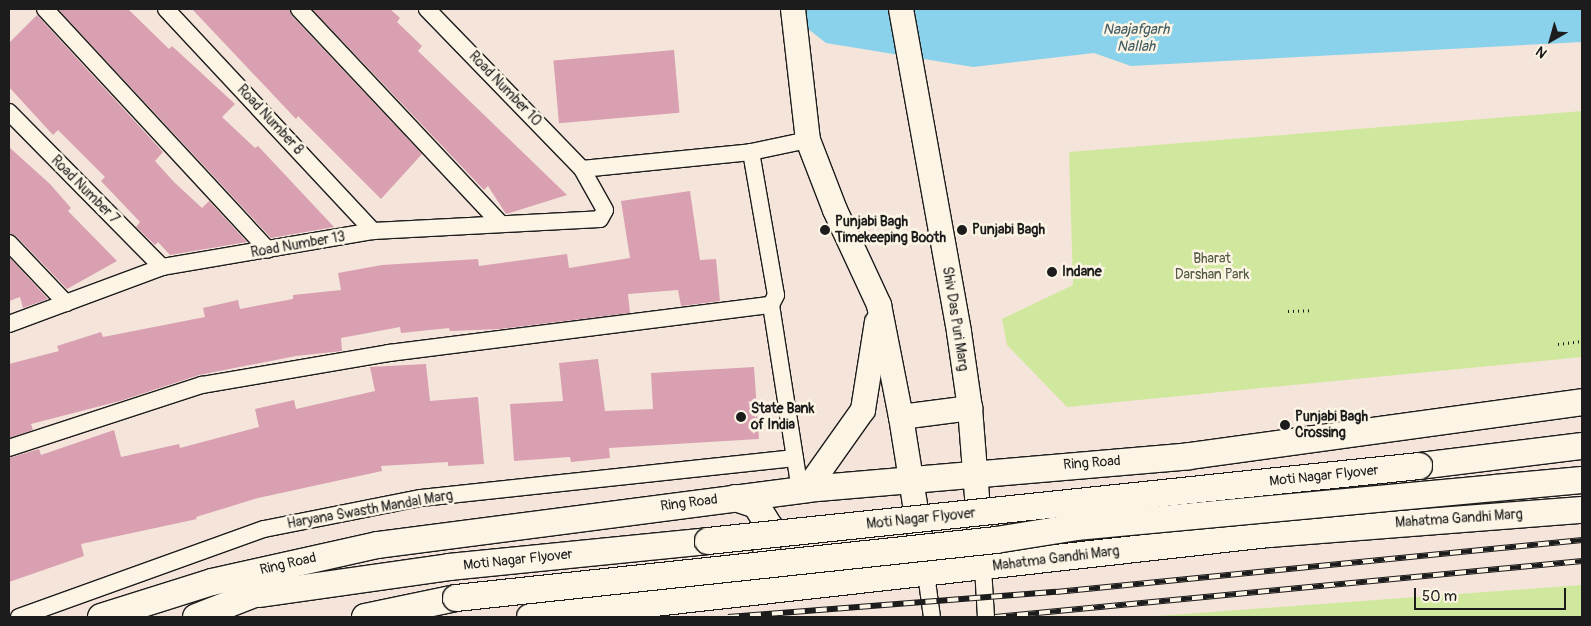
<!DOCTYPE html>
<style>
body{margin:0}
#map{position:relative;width:1591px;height:626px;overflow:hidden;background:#f5e4da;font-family:Pangolin,sans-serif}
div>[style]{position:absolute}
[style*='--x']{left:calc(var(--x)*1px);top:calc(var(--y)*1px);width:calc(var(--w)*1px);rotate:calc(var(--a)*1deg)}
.green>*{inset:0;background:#d0e89e}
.water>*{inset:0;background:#8ad2eb}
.building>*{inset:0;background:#d8a0b0;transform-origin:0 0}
.path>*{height:3px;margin-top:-1.5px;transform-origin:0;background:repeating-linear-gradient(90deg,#1c1c1c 0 1px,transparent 0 5px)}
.roads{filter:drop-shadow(1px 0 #1c1c1c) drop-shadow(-1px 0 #1c1c1c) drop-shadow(0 1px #1c1c1c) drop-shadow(0 -1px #1c1c1c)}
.minor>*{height:16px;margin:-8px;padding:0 8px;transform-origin:8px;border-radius:8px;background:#fcf5e5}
.secondary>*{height:24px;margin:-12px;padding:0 12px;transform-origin:12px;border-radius:12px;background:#fcf5e5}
.primary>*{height:26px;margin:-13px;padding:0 13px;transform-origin:13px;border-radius:13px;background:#fcf5e5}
.rail>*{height:5.5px;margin-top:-2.75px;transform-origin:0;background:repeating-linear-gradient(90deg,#fcf5e5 0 11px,#1c1c1c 0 22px);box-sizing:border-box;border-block:1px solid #1c1c1c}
.bridges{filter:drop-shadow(1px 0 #1c1c1c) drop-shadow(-1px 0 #1c1c1c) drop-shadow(0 1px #1c1c1c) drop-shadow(0 -1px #1c1c1c)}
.primary-bridge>*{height:26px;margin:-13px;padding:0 13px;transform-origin:13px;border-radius:13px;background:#fcf5e5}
.dots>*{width:14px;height:14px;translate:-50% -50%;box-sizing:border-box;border:2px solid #fcf5e5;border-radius:50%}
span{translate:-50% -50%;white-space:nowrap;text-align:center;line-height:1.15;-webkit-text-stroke:5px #fcf5e5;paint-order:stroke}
.street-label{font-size:14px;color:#1c1c1c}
.poi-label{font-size:14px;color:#1c1c1c;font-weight:700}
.left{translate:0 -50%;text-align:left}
.park-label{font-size:14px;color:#525943}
.water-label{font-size:15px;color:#425c64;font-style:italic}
.frame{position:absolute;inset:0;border:10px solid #1c1c1c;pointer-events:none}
.north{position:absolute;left:1526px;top:15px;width:50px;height:50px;-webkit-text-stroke:4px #fcf5e5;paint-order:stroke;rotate:218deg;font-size:14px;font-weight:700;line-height:20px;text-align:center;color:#1c1c1c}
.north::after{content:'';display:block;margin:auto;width:18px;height:22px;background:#1c1c1c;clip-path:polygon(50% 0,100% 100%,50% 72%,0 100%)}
.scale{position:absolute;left:1414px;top:588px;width:152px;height:22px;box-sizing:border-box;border:2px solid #1c1c1c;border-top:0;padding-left:6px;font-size:15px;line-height:18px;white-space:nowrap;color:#1c1c1c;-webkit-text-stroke:4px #fcf5e5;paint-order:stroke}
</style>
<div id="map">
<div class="green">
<i style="clip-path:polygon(1582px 111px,1582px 357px,1067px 407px,1007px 345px,1002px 319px,1073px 285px,1069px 152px)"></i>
<i style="clip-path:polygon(1582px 585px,1582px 617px,1143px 617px)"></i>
</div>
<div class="water">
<i style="clip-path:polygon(783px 9px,1582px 9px,1582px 42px,1131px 66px,1094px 53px,973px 67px,826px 43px)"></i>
</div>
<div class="building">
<i style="clip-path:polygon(58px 9px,128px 9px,169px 49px,172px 46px,235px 104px,222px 117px,255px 148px,258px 146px,334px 227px,271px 238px)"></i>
<i style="clip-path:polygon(192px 9px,289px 9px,292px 16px,422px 154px,381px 199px,298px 116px,296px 119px)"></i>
<i style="clip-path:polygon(312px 9px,390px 9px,400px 18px,397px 22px,422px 46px,418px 51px,567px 195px,506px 214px,488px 186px,484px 190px)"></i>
<i style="clip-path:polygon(37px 15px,163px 152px,155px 161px,174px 182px,202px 208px,209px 201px,247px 242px,170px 255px,158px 242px,155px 245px,136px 227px,140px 222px,101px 181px,105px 177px,58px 130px,53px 135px,9px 87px,9px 43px)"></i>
<i style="left:674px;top:50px;width:63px;height:121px;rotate:85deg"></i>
<i style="clip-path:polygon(9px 147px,50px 184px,71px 208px,68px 211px,117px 261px,67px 289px,16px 236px,9px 233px)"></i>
<i style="clip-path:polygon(690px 191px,700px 260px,716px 259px,720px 301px,681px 306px,678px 290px,628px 294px,630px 313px,500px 329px,450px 331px,449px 328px,401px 333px,400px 327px,341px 338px,342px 351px,296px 356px,199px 375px,120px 401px,31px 424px,33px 430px,9px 438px,9px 364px,59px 351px,57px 346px,101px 332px,103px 337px,205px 317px,203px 308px,238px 300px,240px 309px,293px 299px,293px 295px,341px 290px,338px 273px,382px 265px,478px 259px,479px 266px,567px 254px,569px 268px,630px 258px,621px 201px)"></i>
<i style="clip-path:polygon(9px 257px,48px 299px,23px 308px,20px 297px,9px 301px)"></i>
<i style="clip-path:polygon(598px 359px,605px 411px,653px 409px,651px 373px,754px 367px,759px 439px,609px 448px,610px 458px,571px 462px,570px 457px,514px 461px,510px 404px,563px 401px,559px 363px)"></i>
<i style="clip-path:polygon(426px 364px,430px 401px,478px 397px,484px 464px,448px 466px,448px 462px,381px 466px,382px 471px,258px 498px,196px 517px,197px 519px,81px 544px,84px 556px,9px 582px,9px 458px,39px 449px,41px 455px,114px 430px,121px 457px,179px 444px,180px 448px,259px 427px,255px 409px,294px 400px,296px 409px,375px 391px,370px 367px)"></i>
</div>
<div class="path">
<i style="--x:1288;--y:311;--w:23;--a:-2"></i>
<i style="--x:1558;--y:344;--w:24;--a:-7"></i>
</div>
<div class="roads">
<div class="minor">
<i style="--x:45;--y:9;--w:328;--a:47.2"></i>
<i style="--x:166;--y:9;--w:304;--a:47"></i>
<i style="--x:299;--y:9;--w:295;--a:46.8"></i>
<i style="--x:9;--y:112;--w:218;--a:45.4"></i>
<i style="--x:751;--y:152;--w:145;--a:80.1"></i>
<i style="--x:776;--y:295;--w:11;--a:117"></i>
<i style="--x:771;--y:305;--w:187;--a:81.1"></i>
<i style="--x:582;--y:169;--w:170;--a:-5.7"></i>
<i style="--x:751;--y:152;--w:58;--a:-11.9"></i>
<i style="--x:9;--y:243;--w:83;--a:46.5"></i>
<i style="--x:9;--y:324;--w:163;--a:-20.4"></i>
<i style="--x:162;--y:267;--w:214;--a:-9.7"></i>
<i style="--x:373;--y:231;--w:227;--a:-3"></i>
<i style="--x:600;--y:219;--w:10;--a:-61"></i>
<i style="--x:605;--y:210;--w:47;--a:-119.3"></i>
<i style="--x:582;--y:169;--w:223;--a:-134.1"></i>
<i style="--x:9;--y:448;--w:203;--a:-18.1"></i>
<i style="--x:202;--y:385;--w:190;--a:-9.7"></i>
<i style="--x:389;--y:353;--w:385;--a:-7.2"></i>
<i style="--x:983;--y:568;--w:49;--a:86.5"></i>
<i style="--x:926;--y:574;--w:43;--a:82.1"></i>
<i style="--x:19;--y:617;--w:260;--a:-19.8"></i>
<i style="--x:264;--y:529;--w:160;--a:-11.2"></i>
<i style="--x:421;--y:498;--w:376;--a:-6.1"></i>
</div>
<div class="secondary">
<i style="--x:793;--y:9;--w:132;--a:83.5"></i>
<i style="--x:808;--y:140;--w:75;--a:68.9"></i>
<i style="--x:835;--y:210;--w:105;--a:65.1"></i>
<i style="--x:879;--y:305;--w:114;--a:78.9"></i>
<i style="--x:901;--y:417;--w:152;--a:80.9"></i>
<i style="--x:901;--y:9;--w:328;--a:79.8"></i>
<i style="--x:959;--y:332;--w:77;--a:81.8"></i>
<i style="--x:970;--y:408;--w:152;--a:85.5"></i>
<i style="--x:901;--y:417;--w:70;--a:-7.4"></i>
<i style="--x:807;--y:489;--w:97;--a:-54.7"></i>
<i style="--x:863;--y:410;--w:89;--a:-81"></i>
</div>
<div class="primary">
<i style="--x:1419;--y:466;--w:164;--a:-7"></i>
<i style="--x:735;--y:498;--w:22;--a:18"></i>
<i style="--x:756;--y:505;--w:26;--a:58"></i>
<i style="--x:770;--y:527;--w:30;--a:98"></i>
<i style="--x:766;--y:557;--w:30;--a:124"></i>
<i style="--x:260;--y:594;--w:191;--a:-8.1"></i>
<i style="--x:449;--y:567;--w:260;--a:-5.7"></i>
<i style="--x:101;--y:617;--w:116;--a:-17.5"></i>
<i style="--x:212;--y:582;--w:170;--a:-12.6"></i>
<i style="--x:378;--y:545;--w:433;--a:-7.4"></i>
<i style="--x:807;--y:489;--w:383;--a:-4.9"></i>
<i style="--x:1189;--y:456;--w:397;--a:-7.8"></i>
<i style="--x:196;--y:617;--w:85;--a:-21.4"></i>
<i style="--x:365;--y:617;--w:93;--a:-11.8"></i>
<i style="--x:530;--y:617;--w:744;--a:-6.41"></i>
<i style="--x:1269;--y:534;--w:314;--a:-4.4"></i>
</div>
</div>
<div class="rail">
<i style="--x:728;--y:617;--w:329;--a:-4.4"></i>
<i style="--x:1056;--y:592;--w:529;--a:-5.65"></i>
<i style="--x:995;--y:617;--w:590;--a:-5.45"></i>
</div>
<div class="bridges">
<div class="primary-bridge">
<i style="--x:708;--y:541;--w:715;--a:-6.02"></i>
<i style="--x:456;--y:598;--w:543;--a:-6.13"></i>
<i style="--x:996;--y:540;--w:81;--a:-9.2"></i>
<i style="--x:1076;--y:527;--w:508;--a:-5.31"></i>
</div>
</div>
<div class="dots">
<i style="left:825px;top:230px;background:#1c1c1c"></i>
<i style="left:962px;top:230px;background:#1c1c1c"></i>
<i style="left:1052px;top:272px;background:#1c1c1c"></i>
<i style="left:741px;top:417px;background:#1c1c1c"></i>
<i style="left:1285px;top:425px;background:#1c1c1c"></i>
</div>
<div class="street-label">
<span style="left:505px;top:89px;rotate:46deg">Road Number 10</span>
<span style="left:270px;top:120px;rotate:47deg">Road Number 8</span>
<span style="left:85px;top:190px;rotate:45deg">Road Number 7</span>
<span style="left:298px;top:245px;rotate:-10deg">Road Number 13</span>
<span style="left:955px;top:319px;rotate:81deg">Shiv Das Puri Marg</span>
<span style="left:1092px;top:463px;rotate:-4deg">Ring Road</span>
<span style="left:1324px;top:476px;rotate:-6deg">Moti Nagar Flyover</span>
<span style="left:689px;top:503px;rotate:-7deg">Ring Road</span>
<span style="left:370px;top:510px;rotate:-10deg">Haryana Swasth Mandal Marg</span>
<span style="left:921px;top:519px;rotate:-6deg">Moti Nagar Flyover</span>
<span style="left:1459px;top:519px;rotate:-4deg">Mahatma Gandhi Marg</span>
<span style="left:1056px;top:559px;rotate:-7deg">Mahatma Gandhi Marg</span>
<span style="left:518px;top:560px;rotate:-6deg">Moti Nagar Flyover</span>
<span style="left:288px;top:564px;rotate:-13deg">Ring Road</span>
</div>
<div class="poi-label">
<span class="left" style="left:835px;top:230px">Punjabi Bagh<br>Timekeeping Booth</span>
<span class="left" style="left:972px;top:230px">Punjabi Bagh</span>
<span class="left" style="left:1062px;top:272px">Indane</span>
<span class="left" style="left:751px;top:417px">State Bank<br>of India</span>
<span class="left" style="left:1295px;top:425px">Punjabi Bagh<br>Crossing</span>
</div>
<div class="park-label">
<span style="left:1212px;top:267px">Bharat<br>Darshan Park</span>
</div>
<div class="water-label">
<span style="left:1136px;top:38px">Naajafgarh<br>Nallah</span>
</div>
<div class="frame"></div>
<div class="north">N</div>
<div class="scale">50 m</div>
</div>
